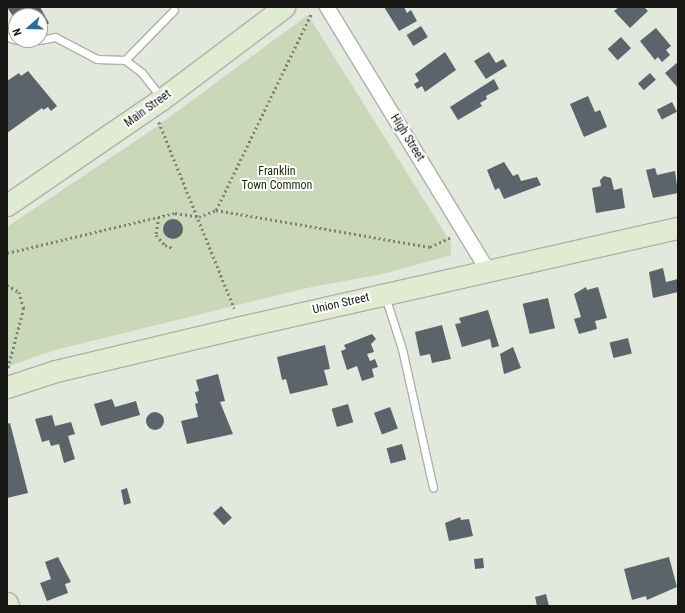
<!DOCTYPE html>
<style>
body{margin:0}
#map{position:relative;width:685px;height:613px;overflow:hidden;background:#e3e8dc;font-family:"Roboto Condensed",sans-serif}
div>[style]{position:absolute}
[style*='--x']{left:calc(var(--x)*1px);top:calc(var(--y)*1px);width:calc(var(--w)*1px);rotate:calc(var(--a)*1deg)}
.green>*{inset:0;background:#cad7b9}
.building>*{inset:0;background:#5c646b;transform-origin:0 0}
.round{border-radius:50%}
.path>*{height:2.5px;margin-top:-1.25px;transform-origin:0;background:repeating-linear-gradient(90deg,#7c7f77 0 2px,transparent 0 5px)}
.roads{filter:drop-shadow(1px 0 #adb2a7) drop-shadow(-1px 0 #adb2a7) drop-shadow(0 1px #adb2a7) drop-shadow(0 -1px #adb2a7)}
.service>*{height:7px;margin:-3.5px;padding:0 3.5px;transform-origin:3.5px;border-radius:3.5px;background:#fff}
.minor>*{height:14px;margin:-7px;padding:0 7px;transform-origin:7px;border-radius:7px;background:#fff}
.secondary>*{height:21px;margin:-10.5px;padding:0 10.5px;transform-origin:10.5px;border-radius:10.5px;background:#e1ebd1}
span{translate:-50% -50%;white-space:nowrap;text-align:center;line-height:1.15;-webkit-text-stroke:4px #fff;paint-order:stroke}
.street-label{font-size:12px;color:#171814}
.park-label{font-size:12px;color:#232f0c}
.frame{position:absolute;inset:0;border:8px solid #171814;pointer-events:none}
.north{position:absolute;left:8px;top:8px;width:40px;height:40px;box-sizing:border-box;background:#fff;border:1px solid #a2a3a1;border-radius:50%;rotate:250deg;font-size:11px;font-weight:700;line-height:16px;text-align:center;color:#171814}
.north::after{content:'';display:block;margin:auto;width:14px;height:18px;background:#296ca2;clip-path:polygon(50% 0,100% 100%,50% 72%,0 100%)}
</style>
<div id="map">
<div class="green">
<i style="clip-path:polygon(308px 15px,451px 243px,451px 255px,387px 273px,307px 288px,51px 351px,7px 367px,7px 227px,152px 130px)"></i>
</div>
<div class="building">
<i style="clip-path:polygon(7px 7px,40px 7px,49px 23px,40px 30px,40px 16px,16px 16px,16px 21px)"></i>
<i style="clip-path:polygon(384px 7px,404px 7px,407px 13px,411px 10px,417px 21px,399px 31px)"></i>
<i style="clip-path:polygon(619px 7px,644px 7px,648px 11px,630px 28px,614px 11px)"></i>
<i style="left:421px;top:26px;width:13px;height:17px;rotate:58deg"></i>
<i style="clip-path:polygon(656px 28px,671px 46px,666px 50px,670px 55px,662px 62px,658px 57px,655px 60px,640px 41px)"></i>
<i style="left:621px;top:37px;width:15px;height:18px;rotate:48deg"></i>
<i style="clip-path:polygon(445px 52px,456px 70px,425px 92px,422px 86px,417px 89px,414px 84px,419px 81px,415px 74px)"></i>
<i style="clip-path:polygon(489px 52px,496px 63px,503px 59px,507px 66px,486px 79px,474px 61px)"></i>
<i style="clip-path:polygon(678px 62px,678px 88px,665px 73px)"></i>
<i style="clip-path:polygon(28px 71px,57px 106px,51px 111px,48px 107px,43px 110px,42px 108px,7px 133px,7px 81px,19px 73px,21px 76px)"></i>
<i style="left:650px;top:73px;width:9px;height:16px;rotate:49deg"></i>
<i style="clip-path:polygon(494px 79px,499px 89px,486px 96px,487px 99px,480px 103px,482px 106px,458px 120px,450px 107px)"></i>
<i style="clip-path:polygon(588px 96px,595px 112px,600px 110px,607px 127px,584px 137px,570px 104px)"></i>
<i style="left:672px;top:102px;width:11px;height:17px;rotate:63deg"></i>
<i style="clip-path:polygon(504px 162px,513px 176px,518px 174px,521px 181px,537px 177px,541px 185px,504px 199px,499px 188px,495px 190px,487px 170px)"></i>
<i style="clip-path:polygon(655px 168px,657px 175px,675px 171px,678px 193px,653px 198px,646px 170px)"></i>
<i style="clip-path:polygon(604px 176px,611px 178px,614px 190px,622px 188px,625px 208px,596px 213px,592px 188px,601px 186px,600px 180px)"></i>
<i class="round" style="left:163px;top:219px;width:20px;height:20px"></i>
<i style="clip-path:polygon(663px 268px,666px 282px,678px 279px,678px 292px,653px 298px,649px 272px)"></i>
<i style="clip-path:polygon(586px 287px,587px 290px,598px 287px,607px 318px,595px 321px,597px 329px,579px 334px,574px 319px,581px 317px,574px 294px)"></i>
<i style="left:548px;top:298px;width:31px;height:26px;rotate:77deg"></i>
<i style="clip-path:polygon(488px 310px,499px 346px,492px 348px,490px 339px,462px 347px,455px 324px,461px 323px,459px 318px)"></i>
<i style="clip-path:polygon(442px 325px,451px 359px,432px 363px,430px 354px,420px 356px,415px 332px)"></i>
<i style="clip-path:polygon(372px 334px,376px 339px,371px 344px,374px 352px,367px 354px,370px 361px,375px 359px,378px 367px,372px 369px,374px 377px,362px 381px,357px 366px,347px 370px,341px 351px,346px 349px,344px 345px)"></i>
<i style="left:628px;top:338px;width:16px;height:19px;rotate:76deg"></i>
<i style="clip-path:polygon(325px 345px,330px 369px,324px 370px,328px 385px,290px 394px,286px 379px,282px 380px,277px 357px)"></i>
<i style="clip-path:polygon(513px 347px,521px 368px,504px 374px,500px 354px)"></i>
<i style="clip-path:polygon(218px 374px,225px 401px,220px 402px,233px 434px,187px 444px,181px 421px,198px 417px,195px 404px,198px 403px,195px 392px,199px 391px,196px 380px)"></i>
<i style="clip-path:polygon(112px 399px,115px 407px,136px 401px,140px 415px,101px 426px,94px 404px)"></i>
<i style="left:348px;top:404px;width:19px;height:17px;rotate:74deg"></i>
<i style="left:390px;top:407px;width:23px;height:17px;rotate:70deg"></i>
<i class="round" style="left:146px;top:412px;width:18px;height:18px"></i>
<i style="clip-path:polygon(52px 415px,55px 426px,71px 422px,75px 434px,68px 436px,75px 459px,64px 463px,59px 444px,51px 446px,49px 440px,42px 442px,35px 419px)"></i>
<i style="clip-path:polygon(10px 423px,28px 493px,7px 498px,7px 424px)"></i>
<i style="left:402px;top:444px;width:16px;height:16px;rotate:75deg"></i>
<i style="clip-path:polygon(127px 488px,131px 503px,124px 505px,121px 490px)"></i>
<i style="left:221px;top:506px;width:16px;height:11px;rotate:47deg"></i>
<i style="clip-path:polygon(460px 517px,461px 520px,469px 519px,473px 536px,449px 541px,445px 523px)"></i>
<i style="clip-path:polygon(58px 557px,71px 582px,65px 584px,68px 593px,47px 601px,40px 583px,51px 579px,45px 562px)"></i>
<i style="clip-path:polygon(669px 557px,677px 587px,647px 600px,646px 596px,632px 600px,624px 569px)"></i>
<i style="left:483px;top:558px;width:10px;height:9px;rotate:84deg"></i>
<i style="clip-path:polygon(546px 594px,549px 606px,537px 606px,535px 597px)"></i>
</div>
<div class="path">
<i style="--x:159;--y:122;--w:201;--a:68"></i>
<i style="--x:216;--y:210;--w:218;--a:-64.1"></i>
<i style="--x:159;--y:217;--w:18;--a:99"></i>
<i style="--x:156;--y:235;--w:13;--a:48"></i>
<i style="--x:165;--y:245;--w:9;--a:21"></i>
<i style="--x:7;--y:253;--w:173;--a:-13.4"></i>
<i style="--x:175;--y:213;--w:24;--a:9"></i>
<i style="--x:199;--y:217;--w:18;--a:-22"></i>
<i style="--x:216;--y:210;--w:217;--a:9.8"></i>
<i style="--x:430;--y:247;--w:23;--a:-25"></i>
<i style="--x:7;--y:285;--w:14;--a:30"></i>
<i style="--x:19;--y:292;--w:17;--a:73"></i>
<i style="--x:24;--y:308;--w:63;--a:104.7"></i>
</div>
<div class="roads">
<div class="service">
<i style="--x:7;--y:37;--w:9;--a:18"></i>
<i style="--x:18;--y:40;--w:20;--a:0"></i>
<i style="--x:40;--y:40;--w:15;--a:-11"></i>
<i style="--x:55;--y:37;--w:47;--a:27.6"></i>
<i style="--x:97;--y:59;--w:28;--a:2"></i>
<i style="--x:125;--y:60;--w:21;--a:37"></i>
<i style="--x:142;--y:73;--w:31;--a:52"></i>
<i style="--x:125;--y:60;--w:70;--a:-45.6"></i>
<i style="--x:385;--y:296;--w:56;--a:72.2"></i>
<i style="--x:402;--y:349;--w:142;--a:77.4"></i>
</div>
<div class="minor">
<i style="--x:327;--y:7;--w:307;--a:58.6"></i>
</div>
<div class="secondary">
<i style="--x:7;--y:205;--w:188;--a:-34.4"></i>
<i style="--x:162;--y:99;--w:153;--a:-37"></i>
<i style="--x:7;--y:387;--w:52;--a:-18.1"></i>
<i style="--x:56;--y:371;--w:190;--a:-13.4"></i>
<i style="--x:241;--y:327;--w:448;--a:-12.8"></i>
<i style="--x:7;--y:603;--w:3;--a:72"></i>
</div>
</div>
<div class="street-label">
<span style="left:148px;top:109px;rotate:-36deg">Main Street</span>
<span style="left:407px;top:138px;rotate:58deg">High Street</span>
<span style="left:341px;top:304px;rotate:-13deg">Union Street</span>
</div>
<div class="park-label">
<span style="left:277px;top:179px">Franklin<br>Town Common</span>
</div>
<div class="frame"></div>
<div class="north">N</div>
</div>
